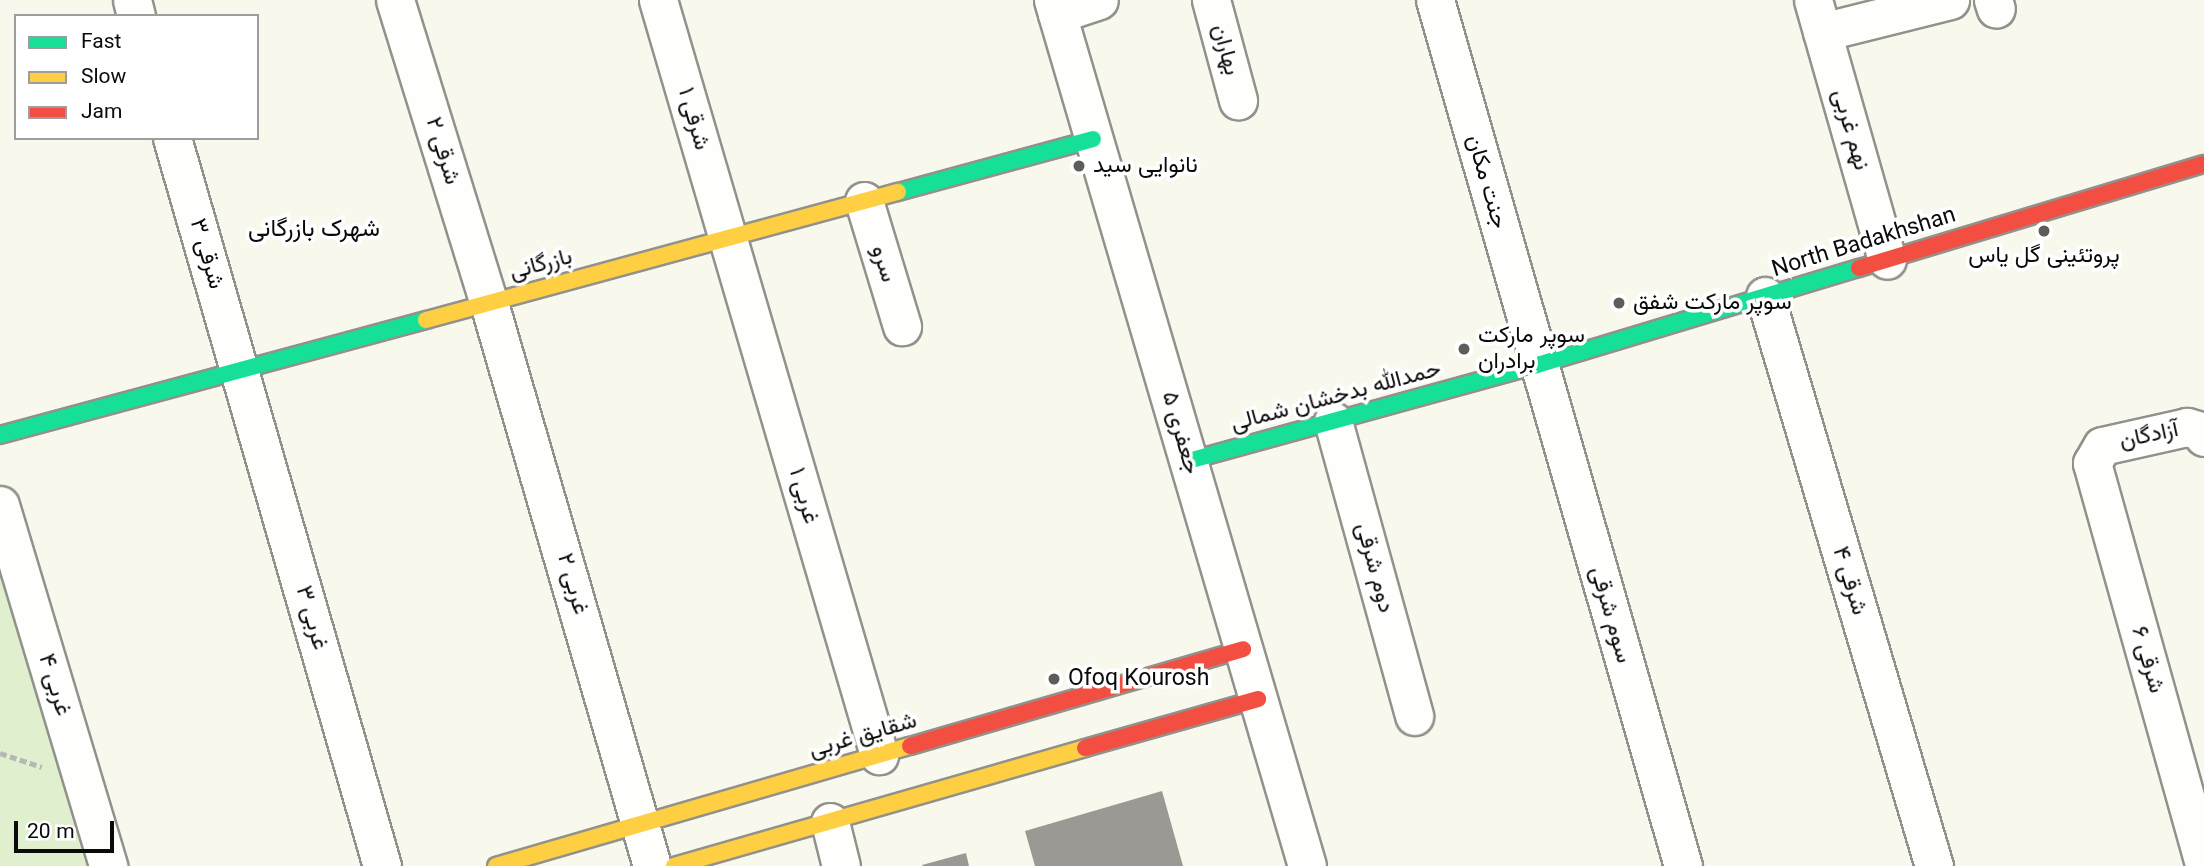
<!DOCTYPE html>
<meta charset="utf-8">
<style>
body{margin:0}
#map{position:relative;width:2204px;height:866px;overflow:hidden;background:#f9f8ed;font-family:Georgia,Vazirmatn,serif}
div>[style]{position:absolute}
[style*='--x']{left:calc(var(--x)*1px);top:calc(var(--y)*1px);width:calc(var(--w)*1px);rotate:calc(var(--a)*1deg)}
.green>*{inset:0;background:#e0efcd}
.building>*{inset:0;background:#9b9993}
.path>*{height:4.5px;margin-top:-2.25px;transform-origin:0;background:repeating-linear-gradient(90deg,#b7b7b5 0 7px,transparent 0 10.5px)}
.roads{filter:drop-shadow(2px 0 #92918c) drop-shadow(-2px 0 #92918c) drop-shadow(0 2px #92918c) drop-shadow(0 -2px #92918c)}
.street>*{height:37px;margin:-18.5px;padding:0 18.5px;transform-origin:18.5px;border-radius:18.5px;background:#fefefc}
.fast>*{height:16px;margin:-8px;padding:0 8px;transform-origin:8px;border-radius:8px;background:#16e098}
.slow>*{height:16px;margin:-8px;padding:0 8px;transform-origin:8px;border-radius:8px;background:#ffcf43}
.jam>*{height:16px;margin:-8px;padding:0 8px;transform-origin:8px;border-radius:8px;background:#f24e42}
.dots>*{width:19px;height:19px;translate:-50% -50%;box-sizing:border-box;border:4px solid #fff;border-radius:50%}
span{translate:-50% -50%;white-space:nowrap;text-align:center;line-height:1.15;-webkit-text-stroke:7px #fff;paint-order:stroke}
.street-label{font-size:23px;color:#0a0a0a}
.poi-label{font-size:23px;color:#0a0a0a}
.left{translate:0 -50%;text-align:left}
.neighbourhood-label{font-size:24px;color:#0a0a0a}
.legend{position:absolute;left:14px;top:14px;width:245px;height:126px;box-sizing:border-box;background:#fff;border:2px solid #9d9d9d;margin:0;padding:9px 12px;list-style:none;font-size:21px;color:#0a0a0a}
.legend li{display:flex;align-items:center;gap:14px;height:35px}
.legend b{width:35px;border:2px solid #9d9d9d}
.scale{position:absolute;left:14px;top:821px;width:100px;height:32px;box-sizing:border-box;border:4px solid #0a0a0a;border-top:0;padding-left:9px;font-size:21px;line-height:24px;white-space:nowrap;color:#0a0a0a;-webkit-text-stroke:5px #fff;paint-order:stroke}
</style>
<div id="map">
<div class="green">
<i style="clip-path:polygon(0 559px,90px 866px,0 866px)"></i>
</div>
<div class="building">
<i style="clip-path:polygon(1162px 791px,1183px 866px,1035px 866px,1025px 831px)"></i>
<i style="clip-path:polygon(966px 853px,969px 866px,923px 866px,922px 865px)"></i>
</div>
<div class="path">
<i style="--x:0;--y:753;--w:44;--a:18.4"></i>
</div>
<div class="roads">
<div class="street">
<i style="--x:132;--y:0;--w:16;--a:76"></i>
<i style="--x:395;--y:0;--w:317;--a:72.8"></i>
<i style="--x:489;--y:303;--w:586;--a:73.85"></i>
<i style="--x:658;--y:0;--w:787;--a:73.68"></i>
<i style="--x:1053;--y:0;--w:902;--a:73.65"></i>
<i style="--x:1211;--y:0;--w:104;--a:74.9"></i>
<i style="--x:1435;--y:0;--w:901;--a:74.02"></i>
<i style="--x:1813;--y:0;--w:270;--a:74.1"></i>
<i style="--x:1993;--y:0;--w:9;--a:72"></i>
<i style="--x:1057;--y:14;--w:44;--a:-18.4"></i>
<i style="--x:1822;--y:32;--w:132;--a:-14"></i>
<i style="--x:172;--y:138;--w:758;--a:73.91"></i>
<i style="--x:864;--y:201;--w:131;--a:73.1"></i>
<i style="--x:1765;--y:296;--w:595;--a:73.49"></i>
<i style="--x:1333;--y:421;--w:306;--a:74.6"></i>
<i style="--x:2204;--y:437;--w:7;--a:-117"></i>
<i style="--x:2201;--y:431;--w:15;--a:-164"></i>
<i style="--x:2187;--y:427;--w:87;--a:167.4"></i>
<i style="--x:2102;--y:446;--w:20;--a:120"></i>
<i style="--x:2092;--y:463;--w:417;--a:74.4"></i>
<i style="--x:0;--y:505;--w:377;--a:73.3"></i>
<i style="--x:830;--y:822;--w:45;--a:76"></i>
</div>
<div class="fast">
<i style="--x:898;--y:192;--w:202;--a:-15.2"></i>
<i style="--x:0;--y:435;--w:441;--a:-15.1"></i>
<i style="--x:1188;--y:461;--w:362;--a:-15.4"></i>
<i style="--x:1537;--y:365;--w:336;--a:-16.8"></i>
</div>
<div class="slow">
<i style="--x:426;--y:320;--w:489;--a:-15.2"></i>
<i style="--x:496;--y:866;--w:431;--a:-16.2"></i>
<i style="--x:674;--y:866;--w:428;--a:-16"></i>
</div>
<div class="jam">
<i style="--x:1859;--y:268;--w:360;--a:-16.8"></i>
<i style="--x:910;--y:746;--w:347;--a:-16.2"></i>
<i style="--x:1085;--y:748;--w:180;--a:-15.8"></i>
</div>
</div>
<div class="dots">
<i style="left:1079px;top:166px;background:#5e5d59"></i>
<i style="left:2044px;top:231px;background:#5e5d59"></i>
<i style="left:1619px;top:303px;background:#5e5d59"></i>
<i style="left:1464px;top:349px;background:#5e5d59"></i>
<i style="left:1054px;top:679px;background:#5e5d59"></i>
</div>
<div class="street-label">
<span style="left:1225px;top:50px;rotate:75deg">بهاران</span>
<span style="left:693px;top:119px;rotate:74deg">۱ شرقی</span>
<span style="left:1850px;top:130px;rotate:74deg">نهم غربی</span>
<span style="left:442px;top:151px;rotate:73deg">۲ شرقی</span>
<span style="left:1486px;top:182px;rotate:74deg">جنت مکان</span>
<span style="left:1864px;top:243px;rotate:-17deg">North Badakhshan</span>
<span style="left:206px;top:254px;rotate:74deg">۳ شرقی</span>
<span style="left:883px;top:264px;rotate:73deg">سرو</span>
<span style="left:541px;top:265px;rotate:-15deg">بازرگانی</span>
<span style="left:1336px;top:397px;rotate:-15deg">حمدالله بدخشان شمالی</span>
<span style="left:1180px;top:433px;rotate:74deg">جعفری ۵</span>
<span style="left:2149px;top:436px;rotate:-12deg">آزادگان</span>
<span style="left:803px;top:496px;rotate:74deg">۱ غربی</span>
<span style="left:1374px;top:568px;rotate:75deg">دوم شرقی</span>
<span style="left:1849px;top:581px;rotate:73deg">۴ شرقی</span>
<span style="left:572px;top:584px;rotate:74deg">۲ غربی</span>
<span style="left:1610px;top:615px;rotate:74deg">سوم شرقی</span>
<span style="left:311px;top:618px;rotate:74deg">۳ غربی</span>
<span style="left:2147px;top:660px;rotate:74deg">۶ شرقی</span>
<span style="left:54px;top:685px;rotate:73deg">۴ غربی</span>
<span style="left:863px;top:736px;rotate:-16deg">شقایق غربی</span>
</div>
<div class="poi-label">
<span class="left" style="left:1093px;top:166px">نانوایی سید</span>
<span style="left:2044px;top:256px">پروتئینی گل یاس</span>
<span class="left" style="left:1633px;top:303px">سوپر مارکت شفق</span>
<span class="left" style="left:1478px;top:349px">سوپر مارکت<br>برادران</span>
<span class="left" style="left:1068px;top:679px">Ofoq Kourosh</span>
</div>
<div class="neighbourhood-label">
<span style="left:314px;top:231px">شهرک بازرگانی</span>
</div>
<ul class="legend">
<li><b style="height:9px;background:#16e098"></b>Fast</li>
<li><b style="height:9px;background:#ffcf43"></b>Slow</li>
<li><b style="height:9px;background:#f24e42"></b>Jam</li>
</ul>
<div class="scale">20 m</div>
</div>
